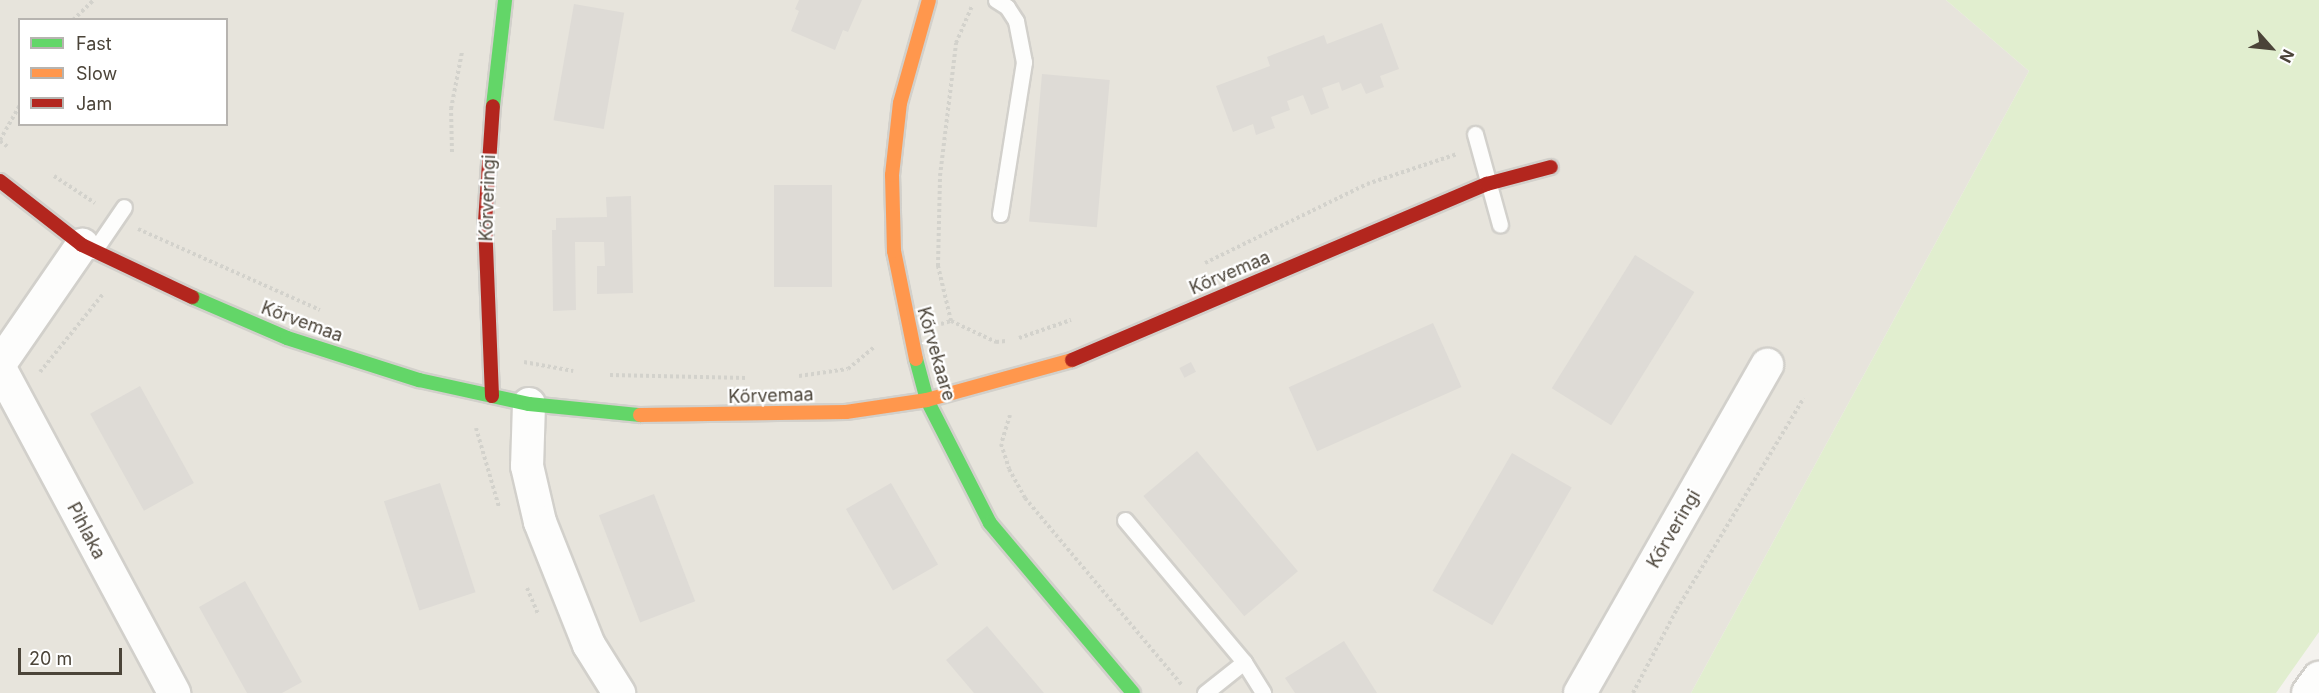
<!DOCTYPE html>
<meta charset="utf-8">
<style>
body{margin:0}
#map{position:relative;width:2319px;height:693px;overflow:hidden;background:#f4f2ee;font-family:Inter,sans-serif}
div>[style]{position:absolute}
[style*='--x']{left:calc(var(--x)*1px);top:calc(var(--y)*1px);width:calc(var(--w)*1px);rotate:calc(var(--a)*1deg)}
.residential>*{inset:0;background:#e7e4dc}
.green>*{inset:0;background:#e1eecf}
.building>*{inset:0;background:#dedbd6;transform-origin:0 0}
.path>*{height:4px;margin-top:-2px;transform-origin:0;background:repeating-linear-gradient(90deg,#d3d2cc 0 3px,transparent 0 6px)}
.roads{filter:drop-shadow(2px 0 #d2d0cb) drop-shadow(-2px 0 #d2d0cb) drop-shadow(0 2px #d2d0cb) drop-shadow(0 -2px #d2d0cb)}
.lane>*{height:15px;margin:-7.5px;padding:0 7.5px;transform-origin:7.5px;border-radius:7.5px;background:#fdfdfc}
.street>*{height:32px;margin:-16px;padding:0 16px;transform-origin:16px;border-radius:16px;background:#fdfdfc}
.fast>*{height:14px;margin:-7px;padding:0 7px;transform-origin:7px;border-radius:7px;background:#63d668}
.slow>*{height:14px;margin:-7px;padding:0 7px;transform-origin:7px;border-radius:7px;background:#ff974d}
.jam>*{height:14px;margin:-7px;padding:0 7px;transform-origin:7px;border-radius:7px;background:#b3261e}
span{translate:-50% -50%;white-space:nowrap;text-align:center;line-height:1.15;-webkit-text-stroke:4.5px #fff;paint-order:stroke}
.street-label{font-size:18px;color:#4b4439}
.legend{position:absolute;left:18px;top:18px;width:210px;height:108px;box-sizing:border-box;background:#fff;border:2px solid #b7b4b0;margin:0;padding:8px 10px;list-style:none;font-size:18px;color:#4b4439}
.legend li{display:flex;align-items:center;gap:12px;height:30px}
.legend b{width:30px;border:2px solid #b7b4b0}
.north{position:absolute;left:2241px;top:18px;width:60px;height:60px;-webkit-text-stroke:4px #fff;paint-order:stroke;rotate:117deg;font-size:16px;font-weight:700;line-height:24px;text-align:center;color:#4b4439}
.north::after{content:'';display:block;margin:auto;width:21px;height:27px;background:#4b4439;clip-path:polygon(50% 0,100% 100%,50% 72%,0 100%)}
.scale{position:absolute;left:18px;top:648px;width:104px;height:27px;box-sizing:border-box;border:3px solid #4b4439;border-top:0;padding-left:8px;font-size:18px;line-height:21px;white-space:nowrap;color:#4b4439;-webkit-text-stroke:4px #fff;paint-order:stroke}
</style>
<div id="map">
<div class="residential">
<i style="clip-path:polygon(evenodd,0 0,1946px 0,2029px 71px,1691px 693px,0 693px,0 0,20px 20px,226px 20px,226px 124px,20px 124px,20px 20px)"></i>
</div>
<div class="green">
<i style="clip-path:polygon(1946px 0,2319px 0,2319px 632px,2276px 693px,1691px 693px,2029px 71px)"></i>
</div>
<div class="building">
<i style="clip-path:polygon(799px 0,862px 0,848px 32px,843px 30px,835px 50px,791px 31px,799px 11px,795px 9px)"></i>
<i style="left:574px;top:4px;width:51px;height:118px;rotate:10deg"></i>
<i style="clip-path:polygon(1382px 23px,1399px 69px,1380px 76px,1384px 87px,1366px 94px,1361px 83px,1342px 91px,1339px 82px,1322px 88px,1329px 108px,1311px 115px,1303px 95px,1287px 101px,1290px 110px,1271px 117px,1275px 128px,1256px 135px,1253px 124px,1233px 132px,1216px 86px,1270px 66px,1267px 57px,1324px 35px,1327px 44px)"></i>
<i style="left:1042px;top:74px;width:68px;height:148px;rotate:5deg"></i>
<i style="left:774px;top:185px;width:58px;height:102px"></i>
<i style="clip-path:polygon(631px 196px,633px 293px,597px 294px,597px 266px,605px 266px,604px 242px,575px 242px,576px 310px,553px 311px,552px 230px,556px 230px,556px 218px,607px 217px,606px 197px)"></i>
<i style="left:1635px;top:255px;width:70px;height:157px;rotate:32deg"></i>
<i style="left:1433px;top:323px;width:70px;height:158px;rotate:66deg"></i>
<i style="left:1191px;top:362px;width:11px;height:13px;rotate:63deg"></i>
<i style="left:140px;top:386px;width:111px;height:57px;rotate:61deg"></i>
<i style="left:1197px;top:451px;width:157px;height:70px;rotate:50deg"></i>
<i style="left:1512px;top:453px;width:69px;height:159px;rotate:30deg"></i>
<i style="left:440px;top:483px;width:115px;height:59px;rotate:72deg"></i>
<i style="left:891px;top:483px;width:94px;height:52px;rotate:60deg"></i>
<i style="left:654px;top:494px;width:115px;height:59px;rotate:69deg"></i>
<i style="clip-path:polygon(245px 581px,302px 682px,282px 693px,247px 693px,199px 607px)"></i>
<i style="clip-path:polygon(987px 626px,1044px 693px,974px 693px,946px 660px)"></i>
<i style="clip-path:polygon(1344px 641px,1377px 693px,1295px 693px,1285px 678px)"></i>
</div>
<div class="path">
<i style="--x:73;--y:20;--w:29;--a:-44"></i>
<i style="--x:0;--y:140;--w:40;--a:-60.3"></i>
<i style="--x:0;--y:141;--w:9;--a:36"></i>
<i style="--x:452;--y:152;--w:43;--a:-91.3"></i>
<i style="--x:451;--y:109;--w:58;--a:-79.1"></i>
<i style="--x:54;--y:176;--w:49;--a:33.4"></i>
<i style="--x:138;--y:229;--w:199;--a:24"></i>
<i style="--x:1205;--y:263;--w:180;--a:-26"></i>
<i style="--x:1367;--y:184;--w:95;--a:-18.4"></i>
<i style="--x:951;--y:321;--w:57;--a:-103.3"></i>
<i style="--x:938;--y:266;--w:90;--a:-88.7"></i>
<i style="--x:940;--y:176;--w:134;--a:-83.1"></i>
<i style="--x:956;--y:43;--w:40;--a:-66.6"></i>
<i style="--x:941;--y:324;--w:10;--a:-17"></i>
<i style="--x:951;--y:321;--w:50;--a:25"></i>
<i style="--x:996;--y:342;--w:10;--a:-6"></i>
<i style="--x:1019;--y:338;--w:55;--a:-19.1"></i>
<i style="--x:524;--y:362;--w:50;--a:10.4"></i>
<i style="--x:40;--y:372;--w:100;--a:-51.1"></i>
<i style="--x:610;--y:375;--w:137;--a:1.3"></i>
<i style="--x:799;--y:376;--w:49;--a:-8.1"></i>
<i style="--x:848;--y:369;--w:35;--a:-40"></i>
<i style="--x:1010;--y:415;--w:30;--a:107"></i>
<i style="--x:1001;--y:444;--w:26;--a:72"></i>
<i style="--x:1009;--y:469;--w:33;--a:61"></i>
<i style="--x:1025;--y:498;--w:244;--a:50"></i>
<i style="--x:476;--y:428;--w:82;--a:73.8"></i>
<i style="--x:527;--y:588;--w:28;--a:67"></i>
<i style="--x:1633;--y:693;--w:95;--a:-62.4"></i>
<i style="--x:1677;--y:609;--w:246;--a:-59"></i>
</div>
<div class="roads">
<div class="lane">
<i style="--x:996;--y:0;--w:13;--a:32"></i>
<i style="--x:1007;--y:7;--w:17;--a:57"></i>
<i style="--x:1016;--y:21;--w:42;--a:79"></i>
<i style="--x:1024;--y:62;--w:154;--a:99"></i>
<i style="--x:1475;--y:134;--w:94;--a:74.6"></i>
<i style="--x:94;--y:251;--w:53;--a:-55.7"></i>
<i style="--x:1125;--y:520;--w:185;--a:50"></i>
<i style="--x:1244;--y:662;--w:50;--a:141.5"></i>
<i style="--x:1244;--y:662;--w:36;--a:58"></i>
</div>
<div class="street">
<i style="--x:0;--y:364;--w:145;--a:-55.4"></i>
<i style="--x:0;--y:368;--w:369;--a:61.8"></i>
<i style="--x:529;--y:404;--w:62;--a:91.8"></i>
<i style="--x:527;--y:466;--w:57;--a:76.9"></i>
<i style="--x:540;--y:522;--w:132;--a:68.3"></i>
<i style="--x:589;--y:645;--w:57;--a:58"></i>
<i style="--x:1580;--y:693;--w:378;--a:-60.3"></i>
<i style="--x:2308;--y:693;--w:19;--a:-54"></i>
</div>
<div class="fast">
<i style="--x:493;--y:106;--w:107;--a:-83.5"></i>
<i style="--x:192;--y:297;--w:103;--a:23.3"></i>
<i style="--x:287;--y:338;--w:139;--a:17.7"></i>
<i style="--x:419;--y:380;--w:113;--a:12.3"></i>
<i style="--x:529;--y:404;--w:112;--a:5.7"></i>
<i style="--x:916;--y:359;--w:42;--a:75"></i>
<i style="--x:927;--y:400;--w:138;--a:62.9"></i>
<i style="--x:990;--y:523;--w:222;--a:49.9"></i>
</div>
<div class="slow">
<i style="--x:916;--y:359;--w:110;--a:-101.5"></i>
<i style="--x:894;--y:251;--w:76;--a:-91.5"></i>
<i style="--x:892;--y:175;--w:72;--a:-83.7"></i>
<i style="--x:900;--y:103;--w:107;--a:-74.3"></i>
<i style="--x:640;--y:415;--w:206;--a:-0.8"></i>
<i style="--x:846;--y:412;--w:82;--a:-8.4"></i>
<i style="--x:927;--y:400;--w:150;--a:-15.4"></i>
</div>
<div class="jam">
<i style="--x:0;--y:181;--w:104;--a:38"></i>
<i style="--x:82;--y:245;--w:122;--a:25.3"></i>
<i style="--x:1072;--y:360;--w:451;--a:-23"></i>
<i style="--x:1487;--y:184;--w:66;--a:-14.9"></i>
<i style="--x:492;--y:396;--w:174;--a:-92.3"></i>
<i style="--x:485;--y:222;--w:116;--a:-86.1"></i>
</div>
</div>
<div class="street-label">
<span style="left:488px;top:198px;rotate:-88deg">Kõrveringi</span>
<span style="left:1230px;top:273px;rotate:-23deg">Kõrvemaa</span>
<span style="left:302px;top:322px;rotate:20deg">Kõrvemaa</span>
<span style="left:936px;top:354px;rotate:74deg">Kõrvekaare</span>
<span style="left:771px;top:396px;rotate:-2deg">Kõrvemaa</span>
<span style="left:1674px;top:529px;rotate:-60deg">Kõrveringi</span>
<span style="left:86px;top:531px;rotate:62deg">Pihlaka</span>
</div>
<ul class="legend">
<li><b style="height:8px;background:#63d668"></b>Fast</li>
<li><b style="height:8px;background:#ff974d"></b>Slow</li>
<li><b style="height:8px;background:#b3261e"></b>Jam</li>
</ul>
<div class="north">N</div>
<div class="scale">20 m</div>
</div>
